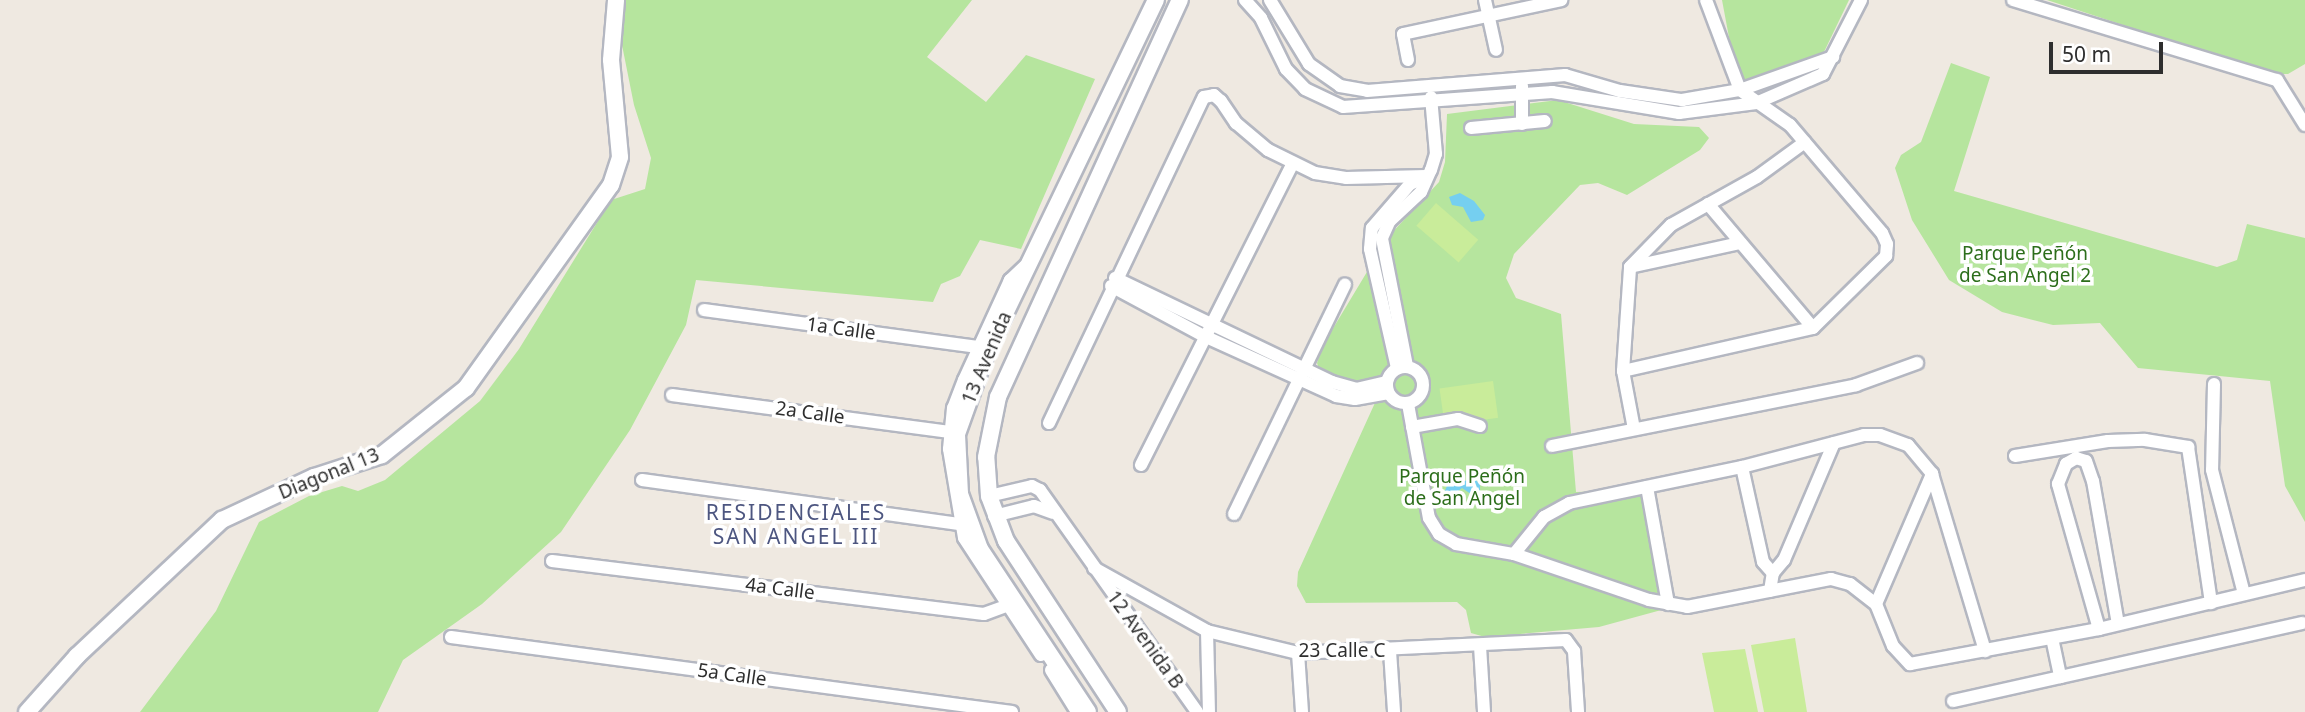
<!DOCTYPE html>
<meta charset="utf-8">
<style>
body{margin:0}
#map{position:relative;width:2305px;height:712px;overflow:hidden;background:#efe9e1;font-family:"Noto Sans",sans-serif}
div>[style]{position:absolute}
[style*='--x']{left:calc(var(--x)*1px);top:calc(var(--y)*1px);width:calc(var(--w)*1px);rotate:calc(var(--a)*1deg)}
.green>*{inset:0;background:#b6e59e}
.pitch>*{inset:0;background:#c9ec9a;transform-origin:0 0}
.water>*{inset:0;background:#75cff0}
.roads{filter:drop-shadow(2px 0 #b4b7c1) drop-shadow(-2px 0 #b4b7c1) drop-shadow(0 2px #b4b7c1) drop-shadow(0 -2px #b4b7c1)}
.street>*{height:12px;margin:-6px;padding:0 6px;transform-origin:6px;border-radius:6px;background:#fff}
.street>.ring{margin:-6px;padding:0;box-sizing:content-box;background:none;border:12px solid #fff;border-radius:50%}
.secondary>*{height:16px;margin:-8px;padding:0 8px;transform-origin:8px;border-radius:8px;background:#fff}
span{translate:-50% -50%;white-space:nowrap;text-align:center;line-height:1.15;-webkit-text-stroke:7px #fff;paint-order:stroke}
.park-label{font-size:19px;color:#2c6e1b}
.street-label{font-size:19px;color:#2e2e2e}
.neighbourhood-label{font-size:21px;color:#4d5680;letter-spacing:2px}
.scale{position:absolute;left:2049px;top:42px;width:114px;height:32px;box-sizing:border-box;border:4px solid #2e2e2e;border-top:0;padding-left:9px;font-size:21px;line-height:24px;white-space:nowrap;color:#2e2e2e;-webkit-text-stroke:5px #fff;paint-order:stroke}
</style>
<div id="map">
<div class="green">
<i style="clip-path:polygon(625px 0,972px 0,927px 57px,986px 102px,1026px 55px,1095px 79px,1021px 249px,980px 240px,960px 276px,941px 284px,933px 302px,696px 280px,686px 325px,630px 430px,561px 532px,482px 604px,403px 660px,378px 712px,140px 712px,216px 611px,259px 522px,309px 496px,342px 486px,358px 491px,385px 480px,480px 401px,519px 349px,611px 200px,645px 189px,651px 158px,634px 105px,622px 45px)"></i>
<i style="clip-path:polygon(1722px 0,1849px 0,1823px 54px,1738px 85px)"></i>
<i style="clip-path:polygon(2047px 0,2305px 0,2305px 64px,2288px 74px,2272px 74px)"></i>
<i style="clip-path:polygon(1951px 63px,1990px 77px,1954px 191px,2217px 267px,2237px 260px,2247px 224px,2305px 238px,2305px 522px,2285px 486px,2270px 381px,2138px 368px,2100px 323px,2053px 325px,2002px 312px,1949px 280px,1912px 220px,1895px 168px,1901px 155px,1921px 142px)"></i>
<i style="clip-path:polygon(1558px 100px,1634px 124px,1699px 127px,1709px 138px,1700px 150px,1627px 195px,1598px 183px,1580px 185px,1514px 254px,1506px 278px,1516px 298px,1561px 314px,1576px 492px,1642px 490px,1665px 609px,1599px 627px,1485px 637px,1471px 633px,1466px 610px,1457px 602px,1306px 603px,1297px 586px,1298px 572px,1379px 394px,1320px 372px,1317px 363px,1323px 345px,1388px 237px,1439px 182px,1445px 162px,1447px 114px)"></i>
</div>
<div class="pitch">
<i style="left:1436px;top:203px;width:56px;height:30px;rotate:41deg"></i>
<i style="left:1493px;top:381px;width:37px;height:54px;rotate:82deg"></i>
<i style="clip-path:polygon(1795px 638px,1807px 712px,1764px 712px,1751px 645px)"></i>
<i style="clip-path:polygon(1745px 649px,1758px 712px,1714px 712px,1702px 653px)"></i>
</div>
<div class="water">
<i style="clip-path:polygon(1460px 193px,1474px 201px,1485px 215px,1483px 220px,1471px 222px,1463px 207px,1452px 205px,1449px 197px)"></i>
<i style="clip-path:polygon(1474px 478px,1480px 484px,1480px 492px,1471px 494px,1462px 488px,1452px 496px,1444px 493px,1447px 486px)"></i>
</div>
<div class="roads">
<div class="street">
<i style="--x:1245;--y:0;--w:24;--a:48"></i>
<i style="--x:1261;--y:18;--w:57;--a:63.9"></i>
<i style="--x:1286;--y:69;--w:28;--a:46"></i>
<i style="--x:1305;--y:89;--w:42;--a:25.3"></i>
<i style="--x:1343;--y:107;--w:210;--a:-4.1"></i>
<i style="--x:1552;--y:92;--w:129;--a:9.4"></i>
<i style="--x:1679;--y:113;--w:78;--a:-7.4"></i>
<i style="--x:1756;--y:103;--w:73;--a:-23.4"></i>
<i style="--x:1823;--y:74;--w:83;--a:-62.8"></i>
<i style="--x:1270;--y:0;--w:75;--a:58.6"></i>
<i style="--x:1309;--y:64;--w:38;--a:35"></i>
<i style="--x:1340;--y:86;--w:27;--a:10"></i>
<i style="--x:1367;--y:91;--w:199;--a:-4.6"></i>
<i style="--x:1565;--y:75;--w:57;--a:16.2"></i>
<i style="--x:1620;--y:91;--w:63;--a:8.3"></i>
<i style="--x:1682;--y:100;--w:59;--a:-9.8"></i>
<i style="--x:1740;--y:90;--w:99;--a:-19.5"></i>
<i style="--x:1485;--y:0;--w:51;--a:77.6"></i>
<i style="--x:2013;--y:0;--w:276;--a:16.9"></i>
<i style="--x:2277;--y:80;--w:53;--a:58.1"></i>
<i style="--x:1408;--y:60;--w:26;--a:-101"></i>
<i style="--x:1403;--y:34;--w:162;--a:-12.1"></i>
<i style="--x:1522;--y:124;--w:38;--a:-90"></i>
<i style="--x:1471;--y:128;--w:74;--a:-5.4"></i>
<i style="--x:1708;--y:204;--w:162;--a:49.7"></i>
<i style="--x:1025;--y:266;--w:21;--a:137"></i>
<i style="--x:1010;--y:280;--w:110;--a:114.7"></i>
<i style="--x:964;--y:380;--w:30;--a:111"></i>
<i style="--x:953;--y:408;--w:41;--a:95.6"></i>
<i style="--x:949;--y:449;--w:90;--a:80.4"></i>
<i style="--x:964;--y:538;--w:140;--a:56.7"></i>
<i style="--x:1630;--y:267;--w:113;--a:-12.3"></i>
<i style="--x:1115;--y:278;--w:241;--a:25.6"></i>
<i style="--x:1332;--y:382;--w:25;--a:16"></i>
<i style="--x:1356;--y:389;--w:31;--a:-13"></i>
<i style="--x:1111;--y:286;--w:106;--a:28.3"></i>
<i style="--x:1204;--y:336;--w:145;--a:24.4"></i>
<i style="--x:1336;--y:396;--w:19;--a:9"></i>
<i style="--x:1355;--y:399;--w:34;--a:-10"></i>
<i style="--x:704;--y:310;--w:276;--a:7.7"></i>
<i style="--x:1407;--y:366;--w:130;--a:-101.1"></i>
<i style="--x:1382;--y:238;--w:17;--a:-66"></i>
<i style="--x:1389;--y:222;--w:44;--a:-43.2"></i>
<i style="--x:1421;--y:192;--w:24;--a:-66"></i>
<i style="--x:1431;--y:170;--w:17;--a:-73"></i>
<i style="--x:1436;--y:154;--w:57;--a:-95"></i>
<i class="ring" style="left:1387px;top:367px;width:24px;height:24px"></i>
<i style="--x:1397;--y:368;--w:122;--a:-102.8"></i>
<i style="--x:1370;--y:249;--w:21;--a:-85"></i>
<i style="--x:1372;--y:228;--w:58;--a:-49.2"></i>
<i style="--x:1410;--y:184;--w:14;--a:-25"></i>
<i style="--x:1623;--y:371;--w:195;--a:-12.8"></i>
<i style="--x:1813;--y:328;--w:103;--a:-44.6"></i>
<i style="--x:1886;--y:256;--w:12;--a:-85"></i>
<i style="--x:1887;--y:244;--w:12;--a:-114"></i>
<i style="--x:1882;--y:233;--w:142;--a:-130.4"></i>
<i style="--x:1790;--y:125;--w:61;--a:-145"></i>
<i style="--x:1740;--y:90;--w:96;--a:-110.7"></i>
<i style="--x:2214;--y:384;--w:86;--a:91.3"></i>
<i style="--x:2212;--y:470;--w:128;--a:75.5"></i>
<i style="--x:672;--y:395;--w:278;--a:7.6"></i>
<i style="--x:1408;--y:404;--w:116;--a:79.6"></i>
<i style="--x:1429;--y:518;--w:19;--a:58"></i>
<i style="--x:1439;--y:534;--w:20;--a:30"></i>
<i style="--x:1456;--y:544;--w:59;--a:9.8"></i>
<i style="--x:1514;--y:554;--w:143;--a:18.8"></i>
<i style="--x:1649;--y:600;--w:39;--a:10"></i>
<i style="--x:1687;--y:607;--w:147;--a:-11"></i>
<i style="--x:1831;--y:579;--w:20;--a:15"></i>
<i style="--x:1850;--y:584;--w:33;--a:38"></i>
<i style="--x:1876;--y:604;--w:45;--a:68"></i>
<i style="--x:1893;--y:646;--w:25;--a:47"></i>
<i style="--x:1910;--y:664;--w:192;--a:-10.5"></i>
<i style="--x:2099;--y:629;--w:212;--a:-13.4"></i>
<i style="--x:1049;--y:423;--w:361;--a:-64.6"></i>
<i style="--x:1204;--y:97;--w:10;--a:-11"></i>
<i style="--x:1214;--y:95;--w:9;--a:41"></i>
<i style="--x:1221;--y:101;--w:27;--a:56"></i>
<i style="--x:1236;--y:123;--w:42;--a:40.2"></i>
<i style="--x:1268;--y:150;--w:52;--a:26.1"></i>
<i style="--x:1315;--y:173;--w:31;--a:9"></i>
<i style="--x:1346;--y:178;--w:80;--a:-1.4"></i>
<i style="--x:1412;--y:427;--w:47;--a:-9.9"></i>
<i style="--x:1458;--y:419;--w:23;--a:18"></i>
<i style="--x:1634;--y:429;--w:59;--a:-100.7"></i>
<i style="--x:1623;--y:371;--w:104;--a:-86.1"></i>
<i style="--x:1630;--y:267;--w:59;--a:-45.7"></i>
<i style="--x:1671;--y:225;--w:98;--a:-29.2"></i>
<i style="--x:1757;--y:177;--w:59;--a:-36.1"></i>
<i style="--x:1552;--y:446;--w:310;--a:-11.3"></i>
<i style="--x:1856;--y:385;--w:65;--a:-19.8"></i>
<i style="--x:2015;--y:456;--w:94;--a:-9.2"></i>
<i style="--x:2108;--y:441;--w:37;--a:-2"></i>
<i style="--x:2145;--y:440;--w:44;--a:9.2"></i>
<i style="--x:2188;--y:447;--w:158;--a:81.6"></i>
<i style="--x:1141;--y:465;--w:336;--a:-63.3"></i>
<i style="--x:1742;--y:467;--w:97;--a:77.5"></i>
<i style="--x:1763;--y:562;--w:15;--a:48"></i>
<i style="--x:642;--y:480;--w:320;--a:7.9"></i>
<i style="--x:1647;--y:487;--w:119;--a:79.8"></i>
<i style="--x:989;--y:496;--w:44;--a:-13.1"></i>
<i style="--x:1032;--y:486;--w:9;--a:27"></i>
<i style="--x:1040;--y:490;--w:272;--a:54.7"></i>
<i style="--x:1234;--y:514;--w:255;--a:-64.2"></i>
<i style="--x:994;--y:516;--w:41;--a:-14"></i>
<i style="--x:1034;--y:506;--w:20;--a:20"></i>
<i style="--x:1514;--y:554;--w:48;--a:-51"></i>
<i style="--x:1544;--y:517;--w:29;--a:-29"></i>
<i style="--x:1569;--y:503;--w:177;--a:-11.8"></i>
<i style="--x:1742;--y:467;--w:126;--a:-14.7"></i>
<i style="--x:1864;--y:435;--w:16;--a:0"></i>
<i style="--x:1880;--y:435;--w:30;--a:20"></i>
<i style="--x:1908;--y:445;--w:38;--a:50"></i>
<i style="--x:1932;--y:474;--w:185;--a:73.3"></i>
<i style="--x:552;--y:561;--w:435;--a:7"></i>
<i style="--x:984;--y:614;--w:23;--a:-20"></i>
<i style="--x:1094;--y:568;--w:129;--a:29.1"></i>
<i style="--x:1207;--y:631;--w:94;--a:13.6"></i>
<i style="--x:1298;--y:653;--w:268;--a:-2.8"></i>
<i style="--x:1566;--y:640;--w:14;--a:54"></i>
<i style="--x:1574;--y:651;--w:61;--a:86.2"></i>
<i style="--x:1770;--y:591;--w:18;--a:-81"></i>
<i style="--x:1773;--y:573;--w:17;--a:-50"></i>
<i style="--x:1784;--y:560;--w:127;--a:-66.9"></i>
<i style="--x:1876;--y:604;--w:142;--a:-66.7"></i>
<i style="--x:2099;--y:629;--w:151;--a:-105.8"></i>
<i style="--x:2058;--y:484;--w:22;--a:-68"></i>
<i style="--x:2066;--y:464;--w:12;--a:-31"></i>
<i style="--x:2076;--y:458;--w:10;--a:17"></i>
<i style="--x:2086;--y:461;--w:21;--a:71"></i>
<i style="--x:2093;--y:481;--w:145;--a:80.1"></i>
<i style="--x:1207;--y:631;--w:81;--a:88.6"></i>
<i style="--x:451;--y:637;--w:566;--a:7.61"></i>
<i style="--x:2052;--y:638;--w:40;--a:78"></i>
<i style="--x:1480;--y:646;--w:66;--a:86.5"></i>
<i style="--x:1390;--y:651;--w:61;--a:86.2"></i>
<i style="--x:1298;--y:653;--w:59;--a:86.1"></i>
<i style="--x:1051;--y:670;--w:49;--a:58.2"></i>
<i style="--x:1953;--y:701;--w:358;--a:-12.6"></i>
</div>
<div class="secondary">
<i style="--x:27;--y:712;--w:75;--a:-48.2"></i>
<i style="--x:77;--y:656;--w:199;--a:-43.2"></i>
<i style="--x:222;--y:520;--w:102;--a:-25.1"></i>
<i style="--x:314;--y:477;--w:71;--a:-17.9"></i>
<i style="--x:382;--y:455;--w:107;--a:-38.6"></i>
<i style="--x:466;--y:388;--w:249;--a:-54.5"></i>
<i style="--x:611;--y:185;--w:29;--a:-72"></i>
<i style="--x:620;--y:157;--w:97;--a:-95.3"></i>
<i style="--x:611;--y:60;--w:60;--a:-85.2"></i>
<i style="--x:1088;--y:712;--w:196;--a:-123.5"></i>
<i style="--x:980;--y:549;--w:59;--a:-110"></i>
<i style="--x:960;--y:494;--w:60;--a:-92.9"></i>
<i style="--x:957;--y:434;--w:86;--a:-70.3"></i>
<i style="--x:986;--y:353;--w:392;--a:-64.3"></i>
<i style="--x:1118;--y:712;--w:204;--a:-123.2"></i>
<i style="--x:1006;--y:541;--w:48;--a:-110.7"></i>
<i style="--x:989;--y:496;--w:39;--a:-94"></i>
<i style="--x:986;--y:457;--w:61;--a:-78.7"></i>
<i style="--x:998;--y:397;--w:437;--a:-65.4"></i>
</div>
</div>
<div class="park-label">
<span style="left:2025px;top:265px">Parque Peñón<br>de San Angel 2</span>
<span style="left:1462px;top:488px">Parque Peñón<br>de San Angel</span>
</div>
<div class="street-label">
<span style="left:841px;top:329px;rotate:8deg">1a Calle</span>
<span style="left:987px;top:358px;rotate:-67deg">13 Avenida</span>
<span style="left:810px;top:413px;rotate:8deg">2a Calle</span>
<span style="left:329px;top:474px;rotate:-22deg">Diagonal 13</span>
<span style="left:780px;top:589px;rotate:7deg">4a Calle</span>
<span style="left:1145px;top:640px;rotate:54deg">12 Avenida B</span>
<span style="left:1342px;top:651px">23 Calle C</span>
<span style="left:732px;top:675px;rotate:8deg">5a Calle</span>
</div>
<div class="neighbourhood-label">
<span style="left:796px;top:524px">RESIDENCIALES<br>SAN ANGEL III</span>
</div>
<div class="scale">50 m</div>
</div>
